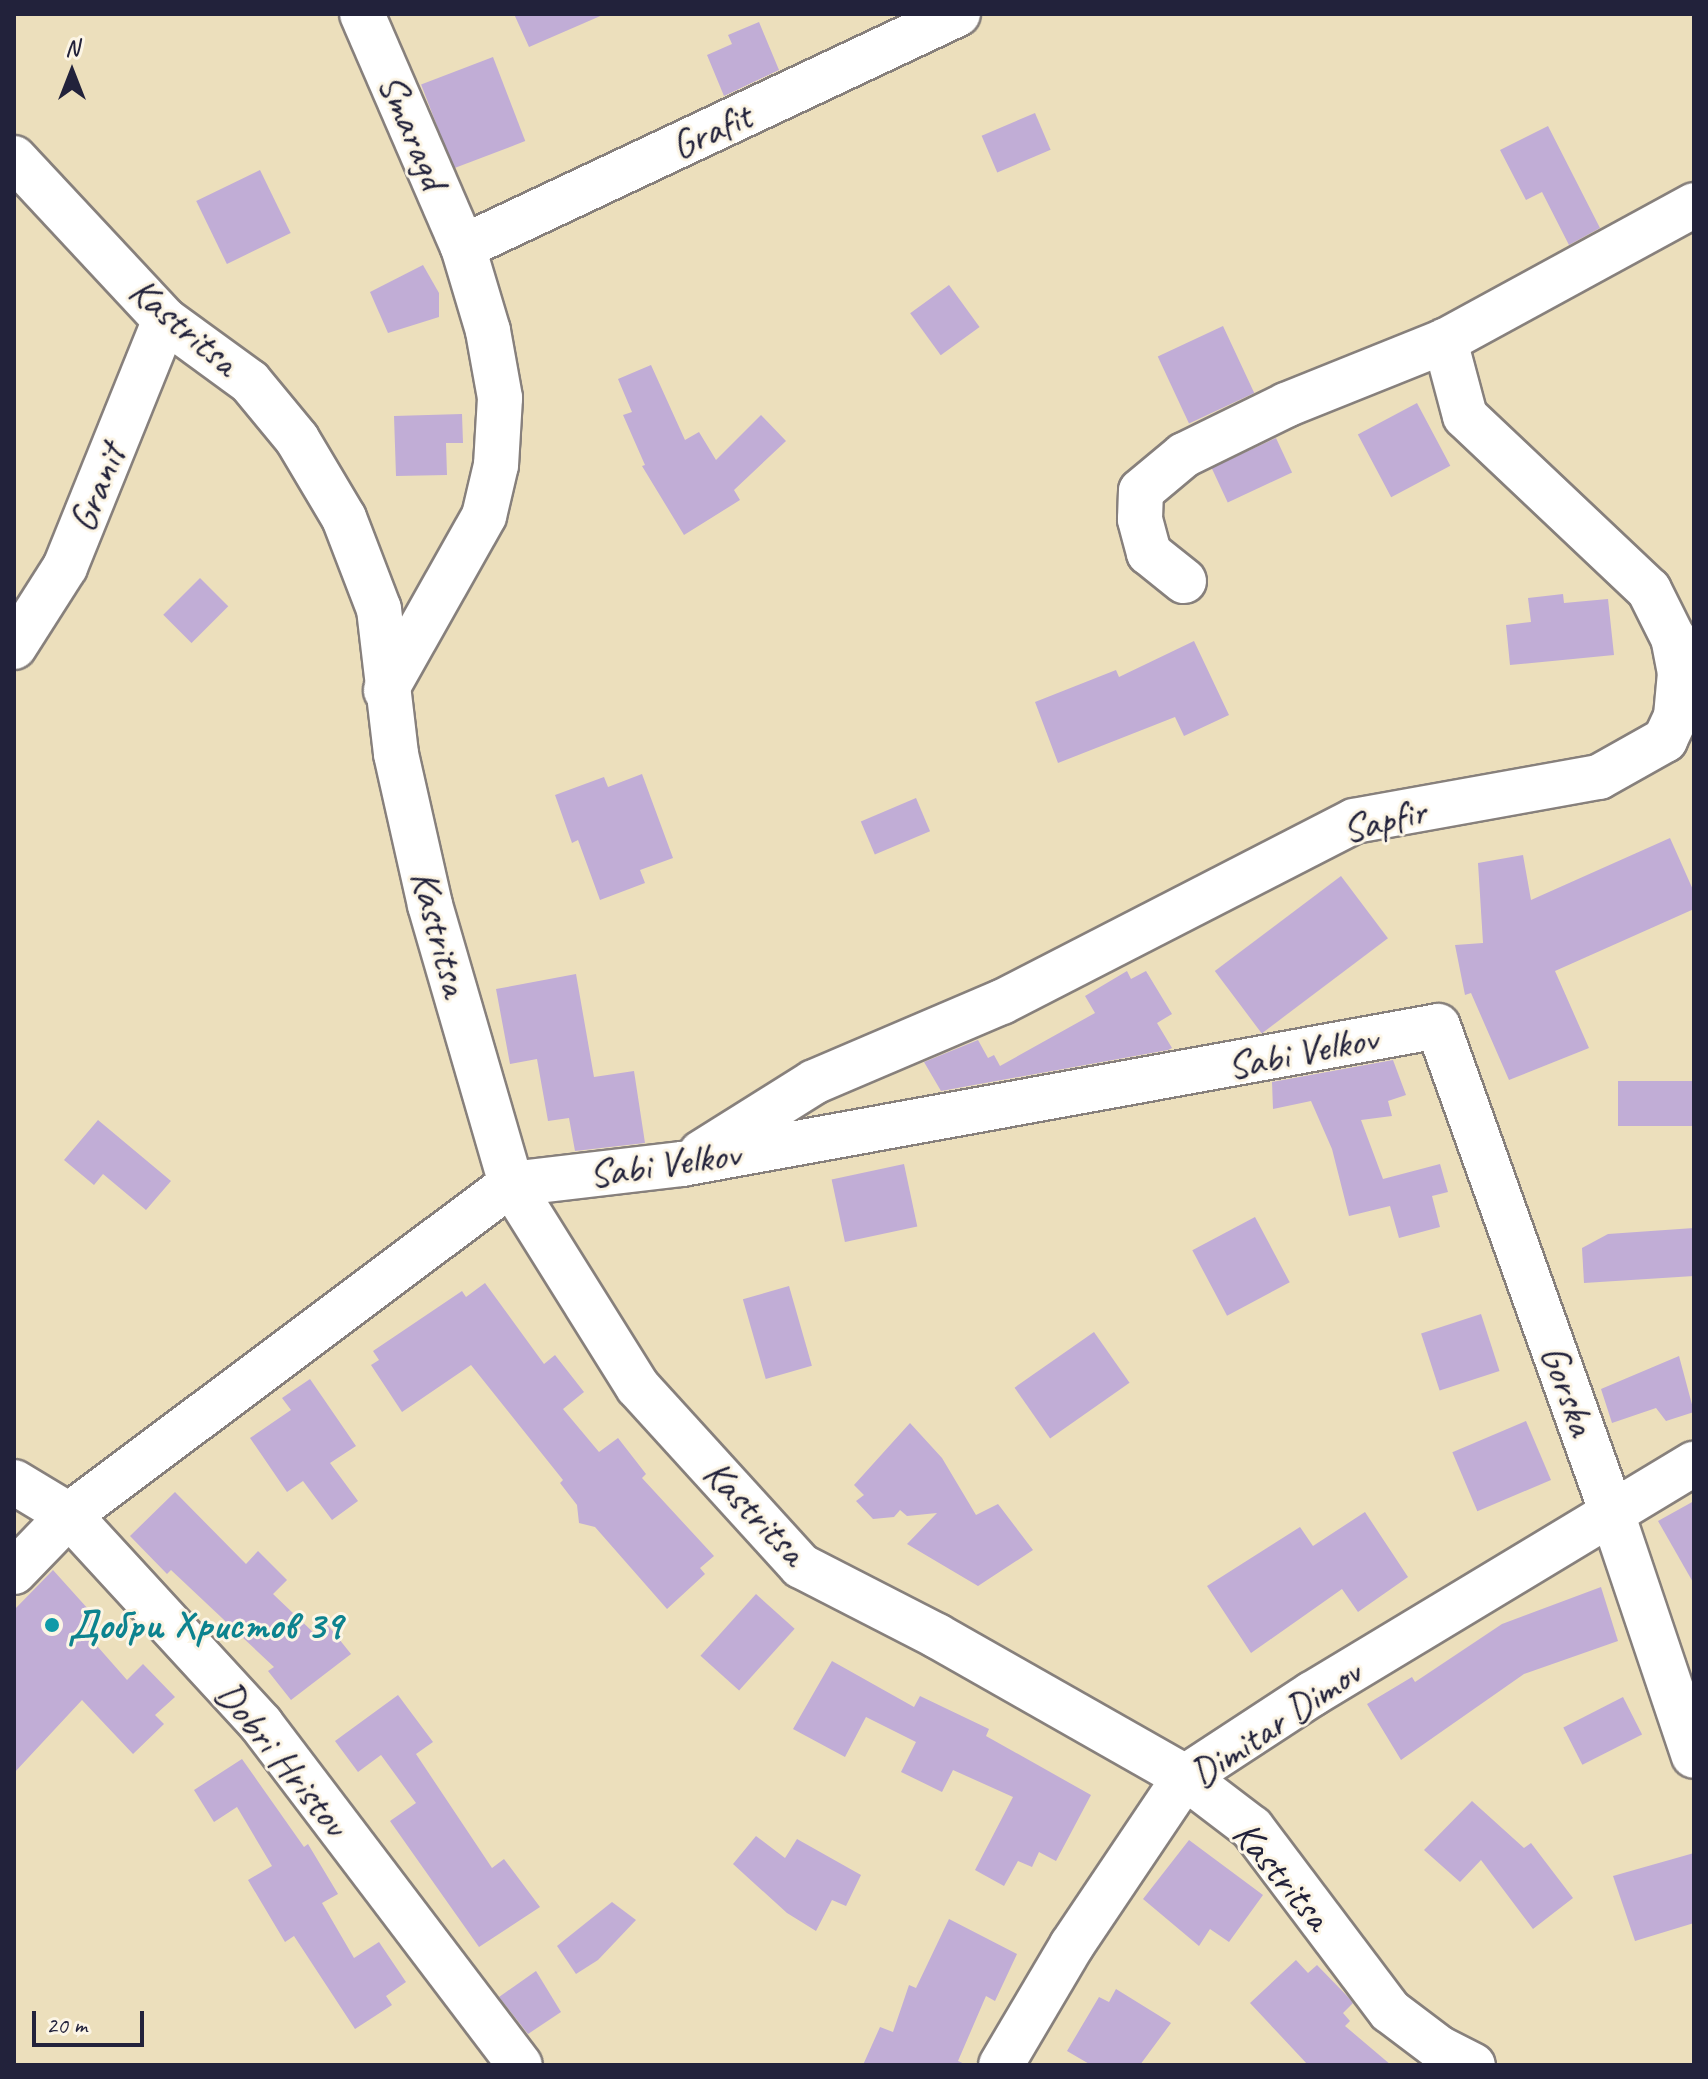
<!DOCTYPE html>
<meta charset="utf-8">
<style>
body{margin:0}
#map{position:relative;width:1708px;height:2079px;overflow:hidden;background:#ecdfbc;font-family:Caveat,sans-serif}
div>[style]{position:absolute}
[style*='--x']{left:calc(var(--x)*1px);top:calc(var(--y)*1px);width:calc(var(--w)*1px);rotate:calc(var(--a)*1deg)}
.building>*{inset:0;background:#c1add6;transform-origin:0 0}
.roads{filter:drop-shadow(2px 0 #87807c) drop-shadow(-2px 0 #87807c) drop-shadow(0 2px #87807c) drop-shadow(0 -2px #87807c)}
.minor>*{height:44px;margin:-22px;padding:0 22px;transform-origin:22px;border-radius:22px;background:#fff}
.dots>*{width:22px;height:22px;translate:-50% -50%;box-sizing:border-box;border:4px solid #fcf5e5;border-radius:50%}
span{translate:-50% -50%;white-space:nowrap;text-align:center;line-height:1.15;-webkit-text-stroke:6px #fcf5e5;paint-order:stroke}
.street-label{font-size:40px;color:#22223b}
.culture-label{font-size:40px;color:#0d838f;font-weight:700}
.left{translate:0 -50%;text-align:left}
.frame{position:absolute;inset:0;border:16px solid #22223b;pointer-events:none}
.north{position:absolute;left:32px;top:32px;width:80px;height:80px;-webkit-text-stroke:6px #fcf5e5;paint-order:stroke;rotate:0deg;font-size:22px;font-weight:700;line-height:32px;text-align:center;color:#22223b}
.north::after{content:'';display:block;margin:auto;width:28px;height:36px;background:#22223b;clip-path:polygon(50% 0,100% 100%,50% 72%,0 100%)}
.scale{position:absolute;left:32px;top:2011px;width:112px;height:36px;box-sizing:border-box;border:4px solid #22223b;border-top:0;padding-left:10px;font-size:24px;line-height:28px;white-space:nowrap;color:#22223b;-webkit-text-stroke:6px #fcf5e5;paint-order:stroke}
</style>
<div id="map">
<div class="building">
<i style="clip-path:polygon(514px 14px,605px 14px,529px 47px)"></i>
<i style="clip-path:polygon(759px 22px,779px 70px,724px 96px,707px 55px,732px 44px,728px 35px)"></i>
<i style="left:493px;top:57px;width:90px;height:77px;rotate:69deg"></i>
<i style="left:1035px;top:113px;width:40px;height:58px;rotate:67deg"></i>
<i style="clip-path:polygon(1548px 126px,1600px 228px,1569px 245px,1542px 192px,1526px 200px,1500px 150px)"></i>
<i style="left:260px;top:170px;width:70px;height:71px;rotate:64deg"></i>
<i style="clip-path:polygon(423px 265px,439px 293px,439px 317px,388px 333px,370px 292px)"></i>
<i style="left:949px;top:285px;width:52px;height:48px;rotate:54deg"></i>
<i style="left:1223px;top:326px;width:74px;height:72px;rotate:65deg"></i>
<i style="clip-path:polygon(651px 365px,685px 440px,699px 432px,716px 460px,761px 415px,786px 441px,734px 490px,740px 500px,684px 535px,642px 466px,645px 465px,623px 415px,632px 412px,618px 379px)"></i>
<i style="left:1417px;top:403px;width:71px;height:67px;rotate:62deg"></i>
<i style="clip-path:polygon(462px 414px,463px 443px,446px 443px,447px 475px,396px 476px,394px 416px)"></i>
<i style="left:1276px;top:438px;width:38px;height:71px;rotate:65deg"></i>
<i style="left:200px;top:578px;width:40px;height:52px;rotate:45deg"></i>
<i style="clip-path:polygon(1563px 594px,1564px 603px,1608px 599px,1614px 655px,1510px 665px,1506px 625px,1531px 622px,1528px 598px)"></i>
<i style="clip-path:polygon(1194px 641px,1229px 715px,1184px 736px,1175px 717px,1058px 763px,1035px 702px,1116px 670px,1119px 677px)"></i>
<i style="clip-path:polygon(642px 774px,673px 858px,640px 870px,645px 883px,600px 900px,578px 840px,572px 843px,555px 795px,604px 777px,608px 787px)"></i>
<i style="left:916px;top:798px;width:36px;height:60px;rotate:67deg"></i>
<i style="clip-path:polygon(1670px 838px,1694px 892px,1694px 909px,1555px 971px,1589px 1048px,1509px 1080px,1471px 993px,1465px 995px,1455px 945px,1483px 943px,1478px 863px,1523px 855px,1531px 900px)"></i>
<i style="left:1341px;top:876px;width:78px;height:158px;rotate:53deg"></i>
<i style="clip-path:polygon(1127px 971px,1131px 979px,1146px 971px,1172px 1014px,1157px 1023px,1172px 1048px,1168px 1050px,941px 1091px,924px 1062px,978px 1040px,988px 1058px,994px 1055px,1000px 1066px,1095px 1013px,1085px 996px)"></i>
<i style="clip-path:polygon(576px 974px,594px 1077px,634px 1071px,645px 1143px,575px 1151px,569px 1118px,548px 1121px,537px 1059px,510px 1064px,496px 989px)"></i>
<i style="clip-path:polygon(1393px 1060px,1406px 1095px,1388px 1101px,1392px 1116px,1361px 1120px,1383px 1179px,1440px 1164px,1448px 1192px,1432px 1196px,1440px 1227px,1399px 1238px,1390px 1206px,1349px 1216px,1332px 1149px,1311px 1101px,1273px 1109px,1272px 1082px)"></i>
<i style="left:1694px;top:1081px;width:45px;height:76px;rotate:90deg"></i>
<i style="clip-path:polygon(98px 1120px,171px 1181px,146px 1210px,103px 1174px,94px 1185px,64px 1160px)"></i>
<i style="left:904px;top:1164px;width:64px;height:74px;rotate:78deg"></i>
<i style="left:1255px;top:1217px;width:74px;height:71px;rotate:62deg"></i>
<i style="clip-path:polygon(1694px 1228px,1694px 1276px,1584px 1283px,1582px 1248px,1608px 1234px)"></i>
<i style="clip-path:polygon(485px 1283px,544px 1364px,555px 1355px,584px 1392px,563px 1409px,599px 1452px,618px 1438px,646px 1474px,642px 1478px,714px 1556px,700px 1568px,705px 1574px,667px 1609px,595px 1527px,579px 1523px,577px 1505px,560px 1483px,563px 1480px,471px 1365px,402px 1412px,371px 1365px,379px 1360px,373px 1351px,462px 1291px,466px 1297px)"></i>
<i style="left:789px;top:1286px;width:83px;height:48px;rotate:74deg"></i>
<i style="left:1481px;top:1314px;width:60px;height:63px;rotate:72deg"></i>
<i style="left:1094px;top:1332px;width:62px;height:97px;rotate:55deg"></i>
<i style="clip-path:polygon(1679px 1356px,1694px 1412px,1666px 1421px,1656px 1408px,1612px 1423px,1601px 1389px)"></i>
<i style="clip-path:polygon(310px 1379px,356px 1446px,330px 1463px,358px 1501px,332px 1520px,303px 1481px,287px 1492px,250px 1438px,291px 1410px,282px 1398px)"></i>
<i style="left:1526px;top:1421px;width:64px;height:80px;rotate:67deg"></i>
<i style="clip-path:polygon(910px 1423px,942px 1458px,976px 1515px,998px 1504px,1033px 1550px,978px 1586px,907px 1544px,937px 1513px,907px 1516px,900px 1510px,894px 1517px,873px 1519px,856px 1501px,864px 1495px,854px 1485px)"></i>
<i style="clip-path:polygon(175px 1492px,246px 1564px,258px 1551px,287px 1580px,273px 1594px,315px 1634px,327px 1624px,351px 1654px,291px 1700px,268px 1671px,274px 1667px,171px 1570px,167px 1574px,130px 1536px)"></i>
<i style="clip-path:polygon(1694px 1501px,1694px 1584px,1658px 1521px)"></i>
<i style="clip-path:polygon(1365px 1512px,1408px 1577px,1358px 1612px,1342px 1589px,1251px 1653px,1207px 1586px,1300px 1527px,1313px 1546px)"></i>
<i style="clip-path:polygon(53px 1570px,98px 1620px,83px 1630px,127px 1680px,143px 1664px,175px 1697px,155px 1715px,164px 1724px,133px 1754px,82px 1700px,14px 1773px,14px 1610px)"></i>
<i style="clip-path:polygon(1601px 1587px,1618px 1641px,1524px 1674px,1401px 1760px,1367px 1704px,1412px 1677px,1415px 1682px,1502px 1624px)"></i>
<i style="left:756px;top:1594px;width:52px;height:83px;rotate:42deg"></i>
<i style="clip-path:polygon(832px 1661px,914px 1707px,920px 1696px,989px 1729px,986px 1736px,1091px 1795px,1056px 1861px,1039px 1852px,1032px 1867px,1018px 1861px,1004px 1886px,975px 1870px,1013px 1797px,953px 1770px,942px 1792px,901px 1772px,916px 1742px,866px 1717px,845px 1757px,793px 1729px)"></i>
<i style="clip-path:polygon(398px 1695px,433px 1742px,416px 1754px,492px 1868px,504px 1859px,540px 1907px,479px 1947px,390px 1821px,416px 1803px,381px 1755px,358px 1772px,335px 1741px)"></i>
<i style="left:1623px;top:1697px;width:42px;height:67px;rotate:63deg"></i>
<i style="clip-path:polygon(242px 1759px,304px 1847px,308px 1844px,338px 1894px,322px 1903px,354px 1958px,379px 1942px,406px 1982px,386px 1996px,392px 2005px,355px 2029px,294px 1936px,285px 1942px,248px 1880px,272px 1866px,237px 1807px,214px 1822px,194px 1790px)"></i>
<i style="clip-path:polygon(1472px 1801px,1524px 1848px,1531px 1843px,1573px 1898px,1533px 1929px,1481px 1860px,1460px 1882px,1424px 1850px)"></i>
<i style="clip-path:polygon(756px 1836px,785px 1858px,797px 1839px,861px 1875px,846px 1906px,832px 1900px,816px 1931px,787px 1913px,733px 1864px)"></i>
<i style="clip-path:polygon(1189px 1840px,1263px 1895px,1229px 1942px,1210px 1929px,1199px 1946px,1143px 1899px)"></i>
<i style="clip-path:polygon(1694px 1853px,1694px 1923px,1635px 1941px,1613px 1876px)"></i>
<i style="clip-path:polygon(612px 1902px,636px 1920px,598px 1960px,576px 1974px,557px 1946px)"></i>
<i style="clip-path:polygon(949px 1919px,1017px 1954px,995px 2001px,986px 1996px,958px 2061px,967px 2065px,863px 2065px,880px 2027px,893px 2032px,909px 1985px,916px 1988px)"></i>
<i style="clip-path:polygon(1296px 1960px,1308px 1973px,1317px 1965px,1350px 1999px,1353px 2003px,1343px 2013px,1350px 2021px,1345px 2026px,1391px 2065px,1308px 2065px,1250px 2003px)"></i>
<i style="clip-path:polygon(536px 1971px,561px 2012px,528px 2034px,499px 1997px)"></i>
<i style="clip-path:polygon(1116px 1989px,1171px 2023px,1140px 2065px,1091px 2065px,1067px 2051px,1099px 1997px,1109px 2002px)"></i>
</div>
<div class="roads">
<div class="minor">
<i style="--x:362;--y:14;--w:254;--a:66.6"></i>
<i style="--x:463;--y:247;--w:88;--a:73.4"></i>
<i style="--x:488;--y:331;--w:68;--a:79.8"></i>
<i style="--x:500;--y:398;--w:67;--a:93.4"></i>
<i style="--x:496;--y:465;--w:52;--a:103.2"></i>
<i style="--x:484;--y:516;--w:200;--a:119.4"></i>
<i style="--x:14;--y:158;--w:221;--a:47"></i>
<i style="--x:165;--y:320;--w:105;--a:36.1"></i>
<i style="--x:250;--y:382;--w:74;--a:50.5"></i>
<i style="--x:297;--y:439;--w:92;--a:59.3"></i>
<i style="--x:344;--y:518;--w:97;--a:69"></i>
<i style="--x:379;--y:609;--w:146;--a:83.3"></i>
<i style="--x:396;--y:754;--w:155;--a:77.3"></i>
<i style="--x:430;--y:905;--w:291;--a:73.8"></i>
<i style="--x:511;--y:1184;--w:239;--a:58"></i>
<i style="--x:638;--y:1387;--w:242;--a:47.7"></i>
<i style="--x:801;--y:1566;--w:153;--a:27.2"></i>
<i style="--x:937;--y:1636;--w:285;--a:29.6"></i>
<i style="--x:1185;--y:1777;--w:84;--a:37.3"></i>
<i style="--x:1252;--y:1828;--w:229;--a:53"></i>
<i style="--x:1390;--y:2011;--w:61;--a:37.1"></i>
<i style="--x:1439;--y:2048;--w:38;--a:27"></i>
<i style="--x:463;--y:247;--w:547;--a:-25.21"></i>
<i style="--x:1184;--y:581;--w:45;--a:-141.3"></i>
<i style="--x:1149;--y:553;--w:35;--a:-105"></i>
<i style="--x:1140;--y:519;--w:28;--a:-88"></i>
<i style="--x:1141;--y:491;--w:56;--a:-39.9"></i>
<i style="--x:1184;--y:455;--w:114;--a:-26.1"></i>
<i style="--x:1286;--y:405;--w:171;--a:-21.9"></i>
<i style="--x:1445;--y:341;--w:284;--a:-28.6"></i>
<i style="--x:14;--y:647;--w:95;--a:-57.5"></i>
<i style="--x:65;--y:567;--w:266;--a:-68"></i>
<i style="--x:701;--y:1153;--w:133;--a:-32.1"></i>
<i style="--x:814;--y:1082;--w:204;--a:-23.1"></i>
<i style="--x:1002;--y:1002;--w:396;--a:-27.2"></i>
<i style="--x:1354;--y:821;--w:249;--a:-10.2"></i>
<i style="--x:1599;--y:777;--w:76;--a:-29.3"></i>
<i style="--x:1665;--y:740;--w:26;--a:-65"></i>
<i style="--x:1676;--y:716;--w:43;--a:-84.7"></i>
<i style="--x:1680;--y:673;--w:36;--a:-101"></i>
<i style="--x:1673;--y:638;--w:54;--a:-116.6"></i>
<i style="--x:1649;--y:590;--w:253;--a:-136.6"></i>
<i style="--x:1465;--y:416;--w:78;--a:-104.9"></i>
<i style="--x:14;--y:1482;--w:64;--a:31"></i>
<i style="--x:69;--y:1515;--w:284;--a:47.4"></i>
<i style="--x:261;--y:1724;--w:428;--a:52.8"></i>
<i style="--x:14;--y:1572;--w:79;--a:-46"></i>
<i style="--x:69;--y:1515;--w:552;--a:-36.83"></i>
<i style="--x:511;--y:1184;--w:172;--a:-6.7"></i>
<i style="--x:682;--y:1164;--w:768;--a:-10.34"></i>
<i style="--x:1438;--y:1026;--w:517;--a:70.34"></i>
<i style="--x:1612;--y:1513;--w:256;--a:71.4"></i>
<i style="--x:1001;--y:2065;--w:139;--a:-59.4"></i>
<i style="--x:1072;--y:1945;--w:202;--a:-56.1"></i>
<i style="--x:1185;--y:1777;--w:152;--a:-33.2"></i>
<i style="--x:1312;--y:1694;--w:446;--a:-31.1"></i>
</div>
</div>
<div class="dots">
<i style="left:52px;top:1625px;background:#0f9aa8"></i>
</div>
<div class="street-label">
<span style="left:413px;top:131px;rotate:67deg">Smaragd</span>
<span style="left:711px;top:131px;rotate:-25deg">Grafit</span>
<span style="left:184px;top:326px;rotate:40deg">Kastritsa</span>
<span style="left:97px;top:488px;rotate:-68deg">Granit</span>
<span style="left:1384px;top:820px;rotate:-14deg">Sapfir</span>
<span style="left:440px;top:933px;rotate:75deg">Kastritsa</span>
<span style="left:1302px;top:1052px;rotate:-11deg">Sabi Velkov</span>
<span style="left:664px;top:1164px;rotate:-8deg">Sabi Velkov</span>
<span style="left:1568px;top:1390px;rotate:70deg">Gorska</span>
<span style="left:755px;top:1512px;rotate:46deg">Kastritsa</span>
<span style="left:1275px;top:1723px;rotate:-34deg">Dimitar Dimov</span>
<span style="left:282px;top:1758px;rotate:51deg">Dobri Hristov</span>
<span style="left:1282px;top:1875px;rotate:50deg">Kastritsa</span>
</div>
<div class="culture-label">
<span class="left" style="left:68px;top:1625px">Добри Христов 39</span>
</div>
<div class="frame"></div>
<div class="north">N</div>
<div class="scale">20 m</div>
</div>
